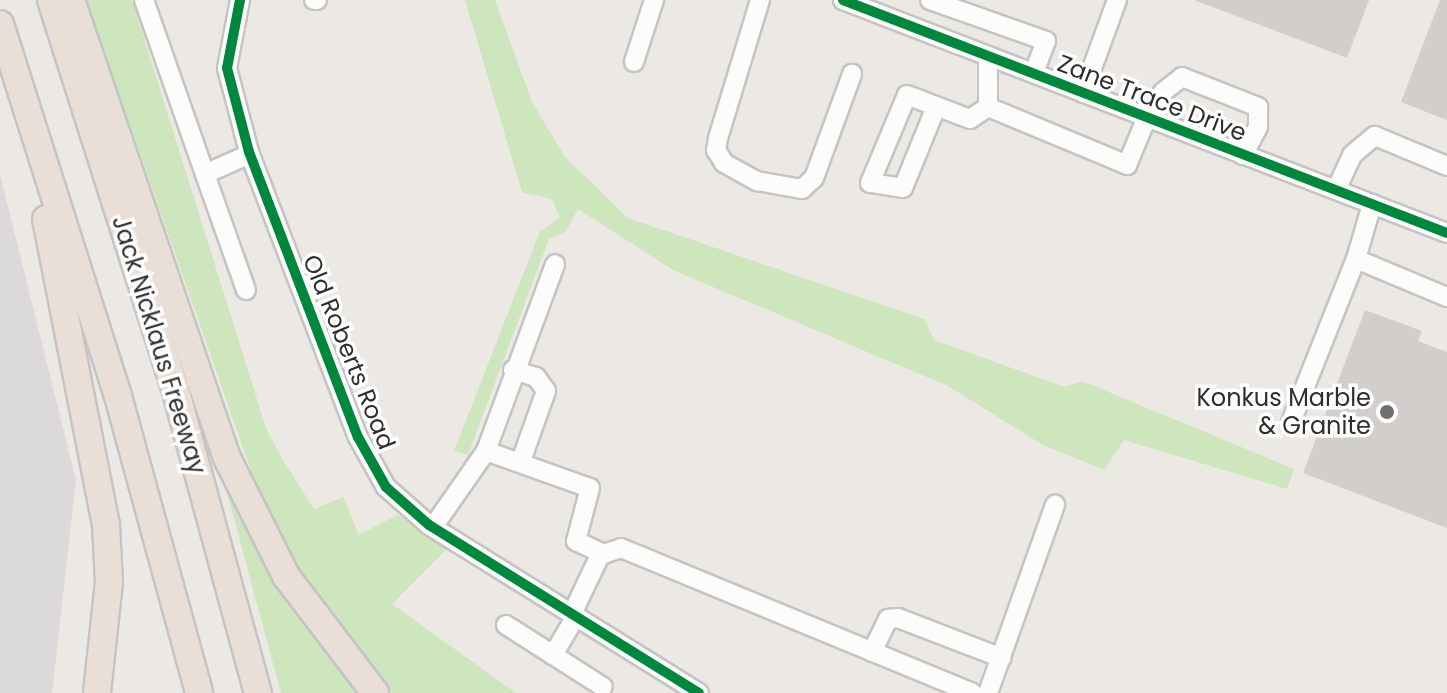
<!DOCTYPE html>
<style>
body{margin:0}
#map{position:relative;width:1447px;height:693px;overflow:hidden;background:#ece8e4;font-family:Poppins,sans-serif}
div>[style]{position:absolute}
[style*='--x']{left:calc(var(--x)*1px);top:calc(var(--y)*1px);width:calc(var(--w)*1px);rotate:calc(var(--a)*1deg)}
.industrial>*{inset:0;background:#dcd9db}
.green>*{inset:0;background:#cee6be}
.building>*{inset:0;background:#d1cecb}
.roads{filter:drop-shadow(2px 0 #c5c4c5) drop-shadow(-2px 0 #c5c4c5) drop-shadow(0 2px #c5c4c5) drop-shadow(0 -2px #c5c4c5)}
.minor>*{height:18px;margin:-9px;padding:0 9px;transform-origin:9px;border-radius:9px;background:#fcfcfb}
.highway>*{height:26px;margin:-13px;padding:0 13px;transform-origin:13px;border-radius:13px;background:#eadfd6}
.cycleway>*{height:10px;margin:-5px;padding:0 5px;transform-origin:5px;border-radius:5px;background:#00873e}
.dots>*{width:22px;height:22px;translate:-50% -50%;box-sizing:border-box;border:4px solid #fff;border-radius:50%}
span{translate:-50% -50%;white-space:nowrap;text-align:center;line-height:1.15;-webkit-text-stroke:7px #fff;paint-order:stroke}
.street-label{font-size:24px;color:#2e2e2e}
.poi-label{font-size:24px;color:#2e2e2e}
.right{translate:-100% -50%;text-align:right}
</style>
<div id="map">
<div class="industrial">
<i style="clip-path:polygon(0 175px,76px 480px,52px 693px,0 693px)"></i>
</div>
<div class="green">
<i style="clip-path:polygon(86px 0,132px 0,266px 428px,281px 457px,314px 509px,343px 497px,359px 535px,397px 515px,448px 548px,392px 604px,516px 693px,392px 693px,304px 584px,269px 522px)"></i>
<i style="clip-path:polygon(465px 0,495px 0,532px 102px,565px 157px,628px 218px,924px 319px,934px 340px,1065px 387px,1082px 381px,1294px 469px,1287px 489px,1124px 440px,1104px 470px,1043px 445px,948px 386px,673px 270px,578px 209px,566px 231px,549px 239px,468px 455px,454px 451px,540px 231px,560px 218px,552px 199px,522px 192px)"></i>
<i style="clip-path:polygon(232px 487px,266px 562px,360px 693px,281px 693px,226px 489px)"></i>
</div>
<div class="building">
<i style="clip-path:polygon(1194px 0,1369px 0,1347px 58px)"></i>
<i style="clip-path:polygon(1440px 0,1447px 0,1447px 120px,1401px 102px)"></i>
<i style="clip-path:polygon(1365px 310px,1422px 331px,1418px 341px,1447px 352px,1447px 528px,1303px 473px)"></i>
</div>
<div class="roads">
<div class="minor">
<i style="--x:144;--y:0;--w:184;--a:70.7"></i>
<i style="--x:240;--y:0;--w:69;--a:100.8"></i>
<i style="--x:227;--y:68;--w:87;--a:75.3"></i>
<i style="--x:249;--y:152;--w:305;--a:69.1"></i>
<i style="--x:358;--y:437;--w:57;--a:60.8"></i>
<i style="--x:386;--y:487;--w:57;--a:41.5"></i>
<i style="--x:429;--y:525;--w:318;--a:31.9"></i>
<i style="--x:314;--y:0;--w:3;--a:0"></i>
<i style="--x:760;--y:0;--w:144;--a:106.9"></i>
<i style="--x:718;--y:138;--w:12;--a:99"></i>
<i style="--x:716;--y:150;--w:15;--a:58"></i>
<i style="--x:724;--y:163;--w:38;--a:29"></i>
<i style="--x:757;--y:181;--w:46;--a:10.1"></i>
<i style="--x:802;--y:189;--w:16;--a:-43"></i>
<i style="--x:814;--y:178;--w:111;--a:-69.9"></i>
<i style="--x:843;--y:0;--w:647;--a:21.09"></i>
<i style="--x:930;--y:0;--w:123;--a:19.5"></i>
<i style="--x:1046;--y:41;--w:34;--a:111"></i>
<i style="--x:988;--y:56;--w:51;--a:90"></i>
<i style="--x:988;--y:107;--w:151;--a:22.6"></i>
<i style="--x:1127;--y:165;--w:52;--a:-67.4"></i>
<i style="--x:634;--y:62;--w:65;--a:-72.1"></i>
<i style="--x:1083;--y:93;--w:99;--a:-69.9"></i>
<i style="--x:936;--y:107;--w:87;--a:112.2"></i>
<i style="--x:903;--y:188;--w:33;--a:-171"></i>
<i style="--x:870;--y:183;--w:95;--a:-67.2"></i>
<i style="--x:907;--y:95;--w:67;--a:20.9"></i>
<i style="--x:970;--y:119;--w:22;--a:-34"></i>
<i style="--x:1154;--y:120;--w:29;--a:-72"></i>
<i style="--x:1163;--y:92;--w:24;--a:-38"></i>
<i style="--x:1182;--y:77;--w:82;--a:21.5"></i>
<i style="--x:1258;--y:107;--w:20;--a:90"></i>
<i style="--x:1258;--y:127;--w:32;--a:118"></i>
<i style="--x:1336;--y:190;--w:38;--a:-65"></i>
<i style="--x:1352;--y:155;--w:30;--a:-40"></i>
<i style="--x:1375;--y:136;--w:78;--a:22.6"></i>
<i style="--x:1372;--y:204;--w:57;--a:106.2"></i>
<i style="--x:1356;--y:259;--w:99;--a:22.7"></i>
<i style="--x:246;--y:290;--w:123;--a:-109.5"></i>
<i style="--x:205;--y:174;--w:49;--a:-24"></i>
<i style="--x:513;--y:370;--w:24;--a:17"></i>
<i style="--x:536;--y:377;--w:17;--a:54"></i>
<i style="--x:546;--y:391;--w:74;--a:109.7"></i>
<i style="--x:1291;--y:422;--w:175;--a:-68.3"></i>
<i style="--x:486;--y:451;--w:199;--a:-69.7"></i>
<i style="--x:433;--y:527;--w:93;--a:-55.1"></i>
<i style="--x:486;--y:451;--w:110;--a:19.6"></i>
<i style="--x:590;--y:488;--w:55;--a:104.8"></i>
<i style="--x:576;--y:541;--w:31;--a:25"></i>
<i style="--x:572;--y:614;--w:65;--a:-64.6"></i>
<i style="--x:600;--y:555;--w:22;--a:-18"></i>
<i style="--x:621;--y:548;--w:380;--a:22.4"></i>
<i style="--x:506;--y:625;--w:56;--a:32.6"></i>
<i style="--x:553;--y:655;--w:45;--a:-59.5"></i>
<i style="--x:872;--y:652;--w:37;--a:-64"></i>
<i style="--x:888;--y:619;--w:10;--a:-6"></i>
<i style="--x:898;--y:618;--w:111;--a:21"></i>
<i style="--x:553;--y:655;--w:59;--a:32.6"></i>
<i style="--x:988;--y:693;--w:200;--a:-70.4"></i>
</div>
<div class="highway">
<i style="--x:51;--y:0;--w:407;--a:72.3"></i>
<i style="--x:175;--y:388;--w:316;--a:74.8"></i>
<i style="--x:71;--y:0;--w:484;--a:71.2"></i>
<i style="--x:227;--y:458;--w:132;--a:63.4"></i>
<i style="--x:286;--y:576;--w:147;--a:52.7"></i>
<i style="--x:0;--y:24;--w:390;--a:72.4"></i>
<i style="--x:118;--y:396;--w:308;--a:74.7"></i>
<i style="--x:46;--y:219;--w:312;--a:78.9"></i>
<i style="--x:106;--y:525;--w:57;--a:87"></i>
<i style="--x:109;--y:582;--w:112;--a:96.2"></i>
</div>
</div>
<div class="cycleway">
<i style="--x:240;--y:0;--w:69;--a:100.8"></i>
<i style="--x:227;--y:68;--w:87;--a:75.3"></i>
<i style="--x:249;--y:152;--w:305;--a:69.1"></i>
<i style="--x:358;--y:437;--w:57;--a:60.8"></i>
<i style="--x:386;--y:487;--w:57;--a:41.5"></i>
<i style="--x:429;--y:525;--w:318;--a:31.9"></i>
<i style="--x:843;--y:0;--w:647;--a:21.09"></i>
</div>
<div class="dots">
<i style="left:1387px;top:412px;background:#706f6e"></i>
</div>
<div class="street-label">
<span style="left:1152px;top:98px;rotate:21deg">Zane Trace Drive</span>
<span style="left:159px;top:345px;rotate:73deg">Jack Nicklaus Freeway</span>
<span style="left:349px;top:352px;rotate:68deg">Old Roberts Road</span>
</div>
<div class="poi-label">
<span class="right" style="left:1371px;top:412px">Konkus Marble<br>&amp; Granite</span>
</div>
</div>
